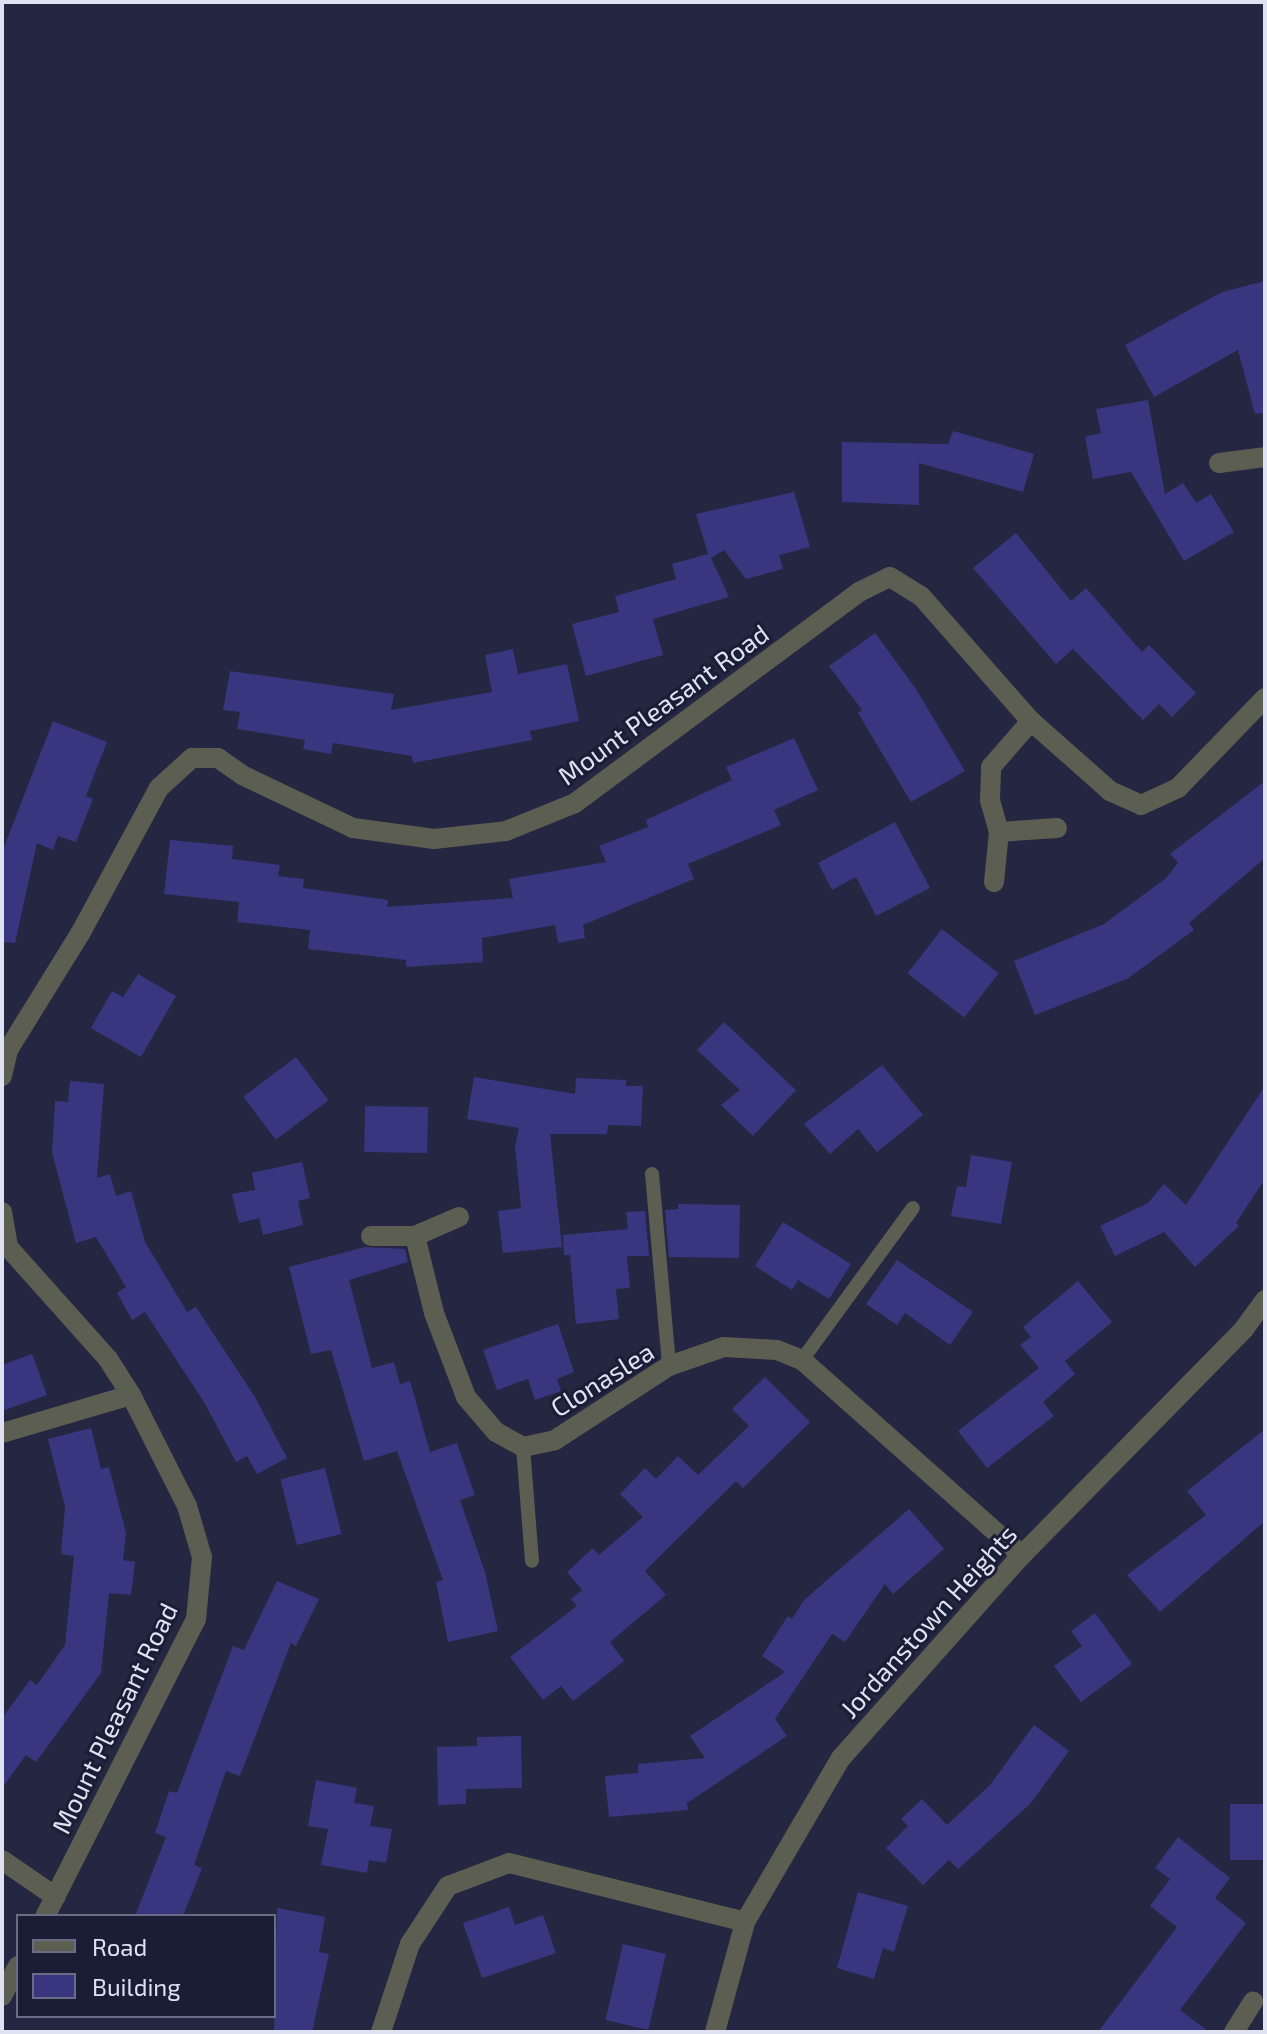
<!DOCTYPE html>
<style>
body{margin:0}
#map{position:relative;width:1267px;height:2034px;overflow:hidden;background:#252641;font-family:"Exo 2",sans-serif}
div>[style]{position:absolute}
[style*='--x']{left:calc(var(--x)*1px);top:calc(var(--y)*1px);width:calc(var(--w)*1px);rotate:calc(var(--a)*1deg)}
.building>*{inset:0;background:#38367f;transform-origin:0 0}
.lane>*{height:14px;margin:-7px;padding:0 7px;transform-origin:7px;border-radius:7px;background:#5b5e51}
.street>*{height:20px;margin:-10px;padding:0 10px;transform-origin:10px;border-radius:10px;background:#5b5e51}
span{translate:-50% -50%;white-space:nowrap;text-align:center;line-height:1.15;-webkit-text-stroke:6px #1b1d36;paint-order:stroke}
.street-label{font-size:26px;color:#dfe2f3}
.frame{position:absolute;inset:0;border:4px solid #dfe2f3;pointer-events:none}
.legend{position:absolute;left:16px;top:1914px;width:260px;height:104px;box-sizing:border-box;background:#1b1d36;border:2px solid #696c82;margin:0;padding:10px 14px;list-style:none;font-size:24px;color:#dfe2f3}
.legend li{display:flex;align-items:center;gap:16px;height:40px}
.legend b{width:40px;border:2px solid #696c82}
</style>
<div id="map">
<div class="building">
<i style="clip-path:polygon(1265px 281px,1265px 413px,1255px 414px,1238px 350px,1154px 397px,1125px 345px,1222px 292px)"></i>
<i style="clip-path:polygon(1148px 400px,1165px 494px,1183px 483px,1196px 503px,1211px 494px,1234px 532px,1184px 561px,1131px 472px,1093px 479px,1085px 437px,1101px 433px,1096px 409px)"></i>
<i style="clip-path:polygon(953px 431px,1034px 454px,1023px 492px,919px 463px,919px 505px,842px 502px,842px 442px,948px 444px)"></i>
<i style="clip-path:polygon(794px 492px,810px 547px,779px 555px,783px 569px,746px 579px,724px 550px,711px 558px,729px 597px,653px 619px,663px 655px,586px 676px,572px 624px,619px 612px,615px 596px,676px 579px,672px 564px,708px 554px,696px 514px)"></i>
<i style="clip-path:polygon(1016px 533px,1071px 601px,1086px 588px,1142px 652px,1149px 645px,1196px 693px,1172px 717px,1159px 704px,1143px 720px,1073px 649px,1056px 664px,973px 568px)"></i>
<i style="clip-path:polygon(875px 633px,916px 689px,965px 771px,911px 802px,858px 713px,862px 710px,829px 666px)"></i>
<i style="clip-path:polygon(513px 649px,518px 674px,567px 664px,579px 721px,530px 731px,532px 740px,413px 763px,412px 756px,333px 743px,331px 754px,303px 749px,305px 740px,237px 729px,240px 712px,223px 710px,230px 671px,394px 694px,391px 710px,492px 692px,485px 655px)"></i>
<i style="clip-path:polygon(53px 721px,107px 742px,86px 796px,93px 799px,76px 842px,58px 836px,53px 850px,37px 843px,15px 943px,2px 942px,2px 852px)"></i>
<i style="clip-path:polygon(794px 738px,818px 790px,774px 810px,781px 825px,688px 864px,694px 879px,583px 925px,585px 938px,558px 943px,555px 925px,482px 938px,483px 962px,406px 967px,406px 960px,308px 949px,310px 930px,237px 922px,239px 902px,164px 894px,170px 840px,233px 846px,232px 859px,280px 865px,278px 876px,304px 879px,303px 888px,388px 900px,387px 907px,513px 898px,509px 879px,606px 862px,599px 846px,648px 827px,646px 820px,732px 780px,726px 767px)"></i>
<i style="clip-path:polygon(1265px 781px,1265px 858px,1189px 923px,1194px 930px,1127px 979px,1035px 1015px,1014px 961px,1104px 924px,1166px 878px,1178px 863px,1170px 854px)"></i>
<i style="clip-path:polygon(895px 822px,930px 888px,876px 916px,856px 877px,832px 890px,818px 863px)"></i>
<i style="left:942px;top:929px;width:72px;height:56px;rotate:38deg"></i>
<i style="clip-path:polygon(138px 974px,176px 996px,141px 1057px,91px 1028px,112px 991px,123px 997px)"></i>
<i style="clip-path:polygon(724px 1022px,796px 1090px,753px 1136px,721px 1105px,740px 1090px,697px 1050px)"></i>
<i style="left:296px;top:1057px;width:54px;height:66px;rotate:53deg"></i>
<i style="clip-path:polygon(882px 1065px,923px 1115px,877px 1152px,858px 1129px,830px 1154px,804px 1124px)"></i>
<i style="clip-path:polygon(474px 1077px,575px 1094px,576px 1078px,626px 1080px,626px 1086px,643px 1086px,641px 1126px,608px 1125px,607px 1134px,550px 1134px,562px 1247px,503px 1253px,498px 1211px,521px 1208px,515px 1147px,519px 1128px,467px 1119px)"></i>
<i style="clip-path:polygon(70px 1081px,104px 1084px,97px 1178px,110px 1174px,116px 1196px,131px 1191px,145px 1242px,187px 1312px,196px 1307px,255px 1397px,287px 1458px,257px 1474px,247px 1456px,236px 1462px,204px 1402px,145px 1312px,132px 1320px,117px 1293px,126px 1287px,96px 1237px,76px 1243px,52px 1152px,55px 1101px,68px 1102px)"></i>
<i style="clip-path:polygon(1265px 1086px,1265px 1179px,1236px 1223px,1239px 1226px,1195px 1267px,1164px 1232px,1115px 1256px,1100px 1226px,1148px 1203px,1164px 1184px,1186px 1205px)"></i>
<i style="left:365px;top:1106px;width:63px;height:46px;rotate:1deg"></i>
<i style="clip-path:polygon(971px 1155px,1012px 1162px,1001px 1224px,951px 1216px,957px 1186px,966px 1187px)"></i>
<i style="clip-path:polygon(302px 1162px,310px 1198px,298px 1201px,303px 1225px,263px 1235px,259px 1218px,239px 1223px,232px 1194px,255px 1190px,252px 1173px)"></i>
<i style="clip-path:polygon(678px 1204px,740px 1205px,739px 1258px,669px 1257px,665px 1210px,678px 1209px)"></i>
<i style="clip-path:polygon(645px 1211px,649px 1256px,627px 1256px,630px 1288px,616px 1289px,619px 1319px,576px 1324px,570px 1255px,564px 1255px,563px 1235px,628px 1229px,626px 1212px)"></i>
<i style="clip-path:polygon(783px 1222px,851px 1264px,829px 1299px,798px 1280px,792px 1290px,755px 1266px)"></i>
<i style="clip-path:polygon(365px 1247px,405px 1249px,408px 1262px,349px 1280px,372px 1368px,394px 1362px,400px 1384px,410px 1381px,430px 1452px,457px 1443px,475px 1495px,460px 1500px,485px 1572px,498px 1631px,448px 1642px,436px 1582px,443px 1580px,397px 1451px,364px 1461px,331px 1350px,311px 1354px,289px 1267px)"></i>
<i style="clip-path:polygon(897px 1260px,973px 1312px,950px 1345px,905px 1313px,897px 1325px,866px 1304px)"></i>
<i style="clip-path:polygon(1078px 1281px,1112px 1322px,1065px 1361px,1075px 1374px,1043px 1402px,1054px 1416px,987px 1468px,958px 1431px,1039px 1368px,1020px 1345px,1031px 1337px,1023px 1327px)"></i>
<i style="clip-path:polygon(558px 1324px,574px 1372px,557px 1379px,561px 1391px,535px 1400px,528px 1379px,497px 1390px,483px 1350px)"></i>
<i style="clip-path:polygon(32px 1354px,47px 1395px,2px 1411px,2px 1365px)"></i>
<i style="clip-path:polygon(765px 1377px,810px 1422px,743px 1488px,736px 1481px,645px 1571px,666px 1595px,610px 1642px,624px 1661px,573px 1701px,561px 1686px,543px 1700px,510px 1657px,577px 1606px,571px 1599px,582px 1590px,567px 1572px,593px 1548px,599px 1555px,643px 1517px,620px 1494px,645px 1468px,656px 1479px,678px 1456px,698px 1475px,749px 1426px,732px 1409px)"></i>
<i style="clip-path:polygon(91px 1428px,101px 1469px,109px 1467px,126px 1533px,123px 1560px,135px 1562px,131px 1595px,109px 1593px,101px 1673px,36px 1762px,26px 1755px,2px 1788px,2px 1718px,30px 1680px,37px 1685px,65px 1645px,74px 1556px,61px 1554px,65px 1507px,48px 1439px)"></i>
<i style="clip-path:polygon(1265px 1429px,1265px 1521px,1160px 1612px,1127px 1575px,1206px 1515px,1187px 1491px)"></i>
<i style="left:325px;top:1468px;width:68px;height:46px;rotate:76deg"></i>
<i style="clip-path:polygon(909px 1509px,944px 1549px,893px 1594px,885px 1584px,845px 1642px,832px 1634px,775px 1719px,787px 1736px,687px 1803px,688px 1810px,609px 1817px,605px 1776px,638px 1773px,638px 1764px,705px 1758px,690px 1736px,785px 1672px,762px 1656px,788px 1616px,792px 1619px,804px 1600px)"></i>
<i style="clip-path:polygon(277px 1581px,319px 1599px,296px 1646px,291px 1643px,240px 1776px,226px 1771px,194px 1865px,202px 1868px,183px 1916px,135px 1916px,166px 1837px,155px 1833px,169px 1791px,177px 1793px,233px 1646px,244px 1650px)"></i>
<i style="clip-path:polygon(1095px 1613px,1132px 1664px,1081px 1702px,1054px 1666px,1082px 1646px,1071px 1631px)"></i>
<i style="clip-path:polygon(1034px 1725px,1069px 1751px,1030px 1804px,958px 1869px,949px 1860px,923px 1885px,886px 1848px,908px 1826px,901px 1819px,922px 1799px,947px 1825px,990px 1785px)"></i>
<i style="clip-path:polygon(521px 1736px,522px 1788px,466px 1789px,466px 1804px,438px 1805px,437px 1747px,477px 1746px,477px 1737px)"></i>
<i style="clip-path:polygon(316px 1780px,357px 1788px,354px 1803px,374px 1806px,370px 1826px,392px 1829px,386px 1863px,369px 1860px,367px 1873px,321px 1865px,328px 1829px,308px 1826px)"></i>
<i style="left:1265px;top:1804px;width:56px;height:35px;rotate:90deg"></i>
<i style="clip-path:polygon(1178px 1837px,1230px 1878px,1215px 1898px,1246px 1923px,1180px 2010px,1209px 2032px,1098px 2032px,1177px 1927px,1150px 1906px,1170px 1879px,1155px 1868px)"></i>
<i style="clip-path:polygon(858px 1892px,908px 1906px,894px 1952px,883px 1948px,874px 1979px,837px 1968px)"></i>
<i style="clip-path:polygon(509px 1907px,515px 1925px,543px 1915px,556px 1953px,482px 1978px,463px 1923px)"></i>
<i style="clip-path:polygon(277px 1908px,325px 1917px,319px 1952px,329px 1954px,312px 2032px,274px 2032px)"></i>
<i style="left:623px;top:1944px;width:44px;height:78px;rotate:13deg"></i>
</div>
<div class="lane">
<i style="--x:652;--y:1174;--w:193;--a:84.9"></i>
<i style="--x:802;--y:1360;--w:188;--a:-53.9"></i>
<i style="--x:523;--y:1447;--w:114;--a:85.5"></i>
</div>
<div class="street">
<i style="--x:1219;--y:463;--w:46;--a:-7.4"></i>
<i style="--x:999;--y:832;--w:58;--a:-3.9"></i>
<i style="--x:994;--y:882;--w:50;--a:-84.3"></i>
<i style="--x:999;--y:832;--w:33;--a:-106"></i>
<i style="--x:990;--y:800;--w:33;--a:-88"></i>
<i style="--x:991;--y:767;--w:61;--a:-49"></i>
<i style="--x:2;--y:1076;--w:27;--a:-77"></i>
<i style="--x:8;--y:1050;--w:137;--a:-58.2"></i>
<i style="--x:80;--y:934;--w:166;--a:-61.6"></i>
<i style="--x:159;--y:788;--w:45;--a:-42.3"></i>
<i style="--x:192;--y:758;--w:26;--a:0"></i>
<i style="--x:218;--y:758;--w:29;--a:35"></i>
<i style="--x:242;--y:775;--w:123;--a:25.5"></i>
<i style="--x:353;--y:828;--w:82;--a:7.7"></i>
<i style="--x:434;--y:839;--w:72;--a:-6.3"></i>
<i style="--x:506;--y:831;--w:74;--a:-22.1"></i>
<i style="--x:575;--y:803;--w:354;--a:-36.6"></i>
<i style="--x:859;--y:592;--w:34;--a:-26"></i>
<i style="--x:890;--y:577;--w:36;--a:32"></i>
<i style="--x:921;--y:596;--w:167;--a:48.7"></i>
<i style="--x:1031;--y:721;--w:106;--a:41.5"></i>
<i style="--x:1110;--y:791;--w:34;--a:24"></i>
<i style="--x:1141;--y:805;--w:41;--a:-24.7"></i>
<i style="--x:1178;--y:788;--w:125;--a:-46"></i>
<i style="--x:2;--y:1212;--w:36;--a:80"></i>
<i style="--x:8;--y:1247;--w:150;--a:48.2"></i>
<i style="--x:108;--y:1359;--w:43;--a:57.4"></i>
<i style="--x:131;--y:1395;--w:124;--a:63.2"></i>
<i style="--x:187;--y:1506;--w:53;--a:73.6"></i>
<i style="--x:202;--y:1557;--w:62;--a:95.5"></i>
<i style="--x:196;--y:1619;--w:333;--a:116.9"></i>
<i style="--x:371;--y:1236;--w:44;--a:0"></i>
<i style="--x:415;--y:1236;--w:48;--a:-23.4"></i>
<i style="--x:415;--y:1236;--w:79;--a:76.1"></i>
<i style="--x:434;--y:1313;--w:90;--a:69.1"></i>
<i style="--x:466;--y:1397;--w:46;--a:49.4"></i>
<i style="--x:496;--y:1432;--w:31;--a:29"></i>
<i style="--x:523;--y:1447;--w:33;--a:-12"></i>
<i style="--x:555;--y:1440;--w:136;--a:-33"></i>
<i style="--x:669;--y:1366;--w:58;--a:-19.1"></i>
<i style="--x:724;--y:1347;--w:53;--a:3.2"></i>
<i style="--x:777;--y:1350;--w:27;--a:22"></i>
<i style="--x:802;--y:1360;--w:294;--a:41.6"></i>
<i style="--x:2;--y:1433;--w:134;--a:-16.4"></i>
<i style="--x:2;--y:1860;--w:65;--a:34.4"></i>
<i style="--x:2;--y:1996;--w:34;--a:-62"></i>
<i style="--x:381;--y:2032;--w:93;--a:-71.8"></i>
<i style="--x:410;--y:1944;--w:69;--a:-56.8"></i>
<i style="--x:448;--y:1886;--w:65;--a:-20.7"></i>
<i style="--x:509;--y:1863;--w:243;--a:14"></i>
<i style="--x:715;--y:2032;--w:114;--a:-74.7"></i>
<i style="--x:745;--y:1922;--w:190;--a:-59.7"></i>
<i style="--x:841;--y:1758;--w:272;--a:-48.3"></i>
<i style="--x:1022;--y:1555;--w:317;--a:-45.5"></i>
<i style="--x:1244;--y:1329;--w:36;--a:-54"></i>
<i style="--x:1234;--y:2032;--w:36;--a:-58"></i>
</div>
<div class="street-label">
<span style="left:663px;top:704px;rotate:-36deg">Mount Pleasant Road</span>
<span style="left:602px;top:1379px;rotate:-32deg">Clonaslea</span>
<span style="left:928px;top:1621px;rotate:-48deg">Jordanstown Heights</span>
<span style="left:114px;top:1718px;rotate:-64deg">Mount Pleasant Road</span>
</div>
<div class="frame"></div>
<ul class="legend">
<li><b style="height:10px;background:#5b5e51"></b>Road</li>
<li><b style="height:22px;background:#38367f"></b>Building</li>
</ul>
</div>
